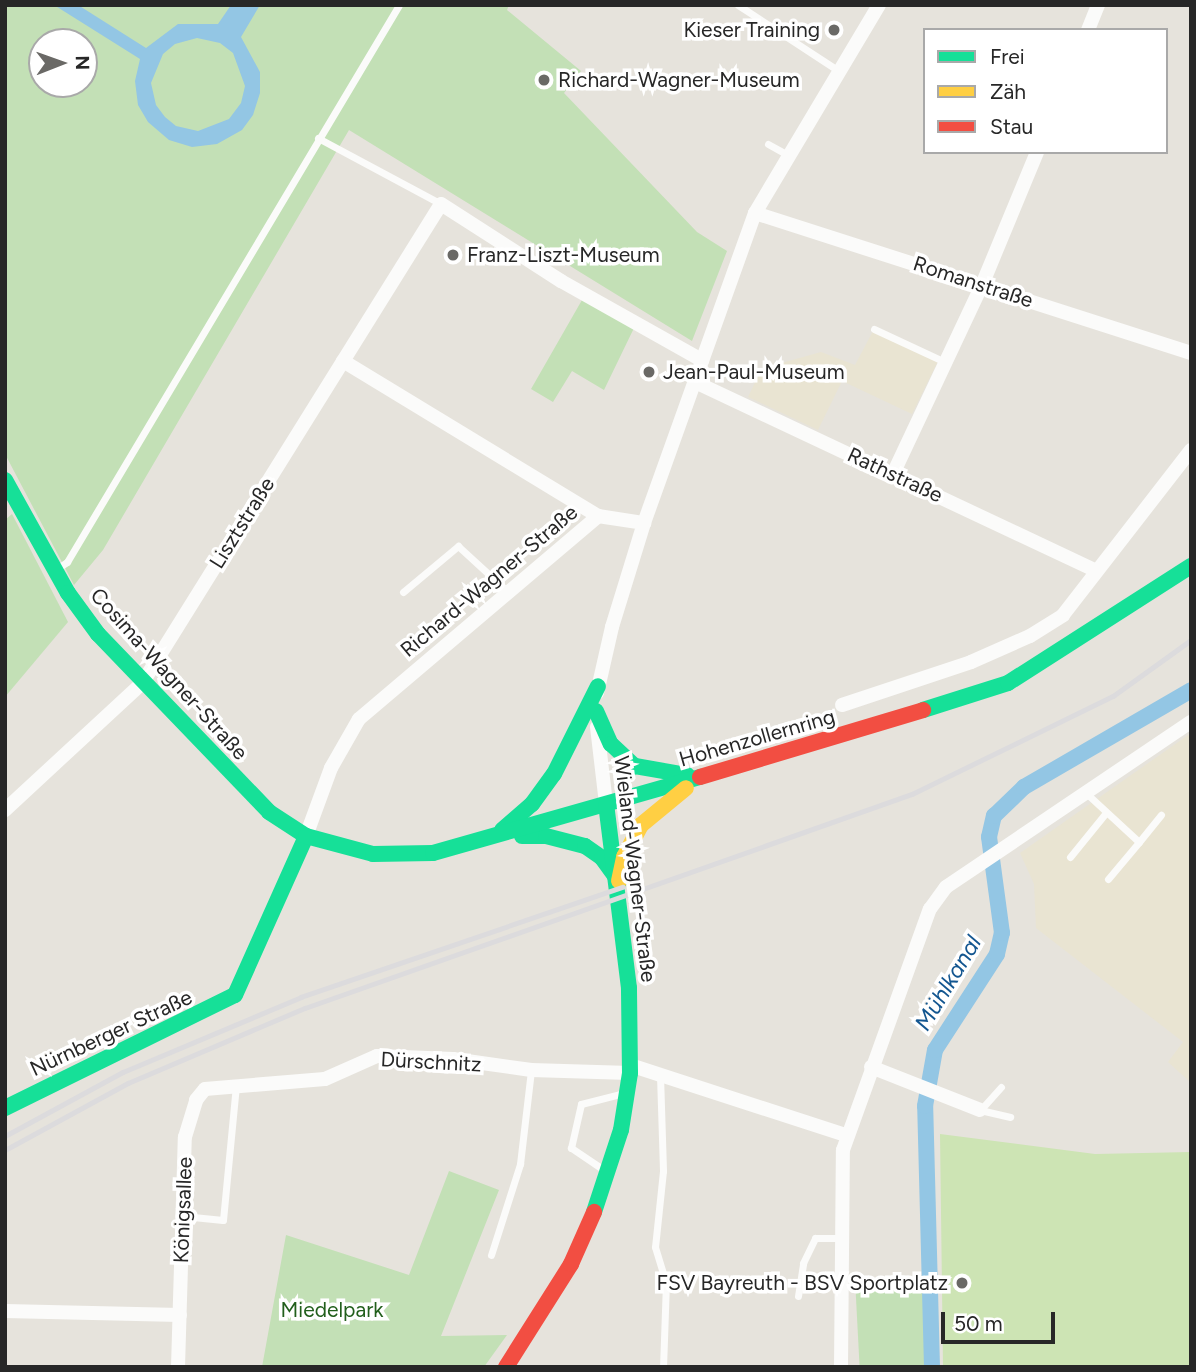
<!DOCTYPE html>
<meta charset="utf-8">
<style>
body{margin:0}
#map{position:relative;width:1196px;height:1372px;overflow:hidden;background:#e6e3dc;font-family:Figtree,sans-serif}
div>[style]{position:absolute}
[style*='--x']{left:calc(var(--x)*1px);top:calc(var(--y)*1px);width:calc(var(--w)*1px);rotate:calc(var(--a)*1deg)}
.education>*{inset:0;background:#e9e4d2}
.green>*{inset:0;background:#c3e0b6;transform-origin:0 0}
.pitch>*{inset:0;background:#cde4b4}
.water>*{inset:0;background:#93c6e4}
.canal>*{height:16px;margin:-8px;padding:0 8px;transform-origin:8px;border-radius:8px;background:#93c6e4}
.lane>*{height:7px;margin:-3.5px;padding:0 3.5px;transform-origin:3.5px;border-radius:3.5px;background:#fbfbfa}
.street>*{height:14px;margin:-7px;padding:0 7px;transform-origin:7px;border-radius:7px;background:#fbfbfa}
.fast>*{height:16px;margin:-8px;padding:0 8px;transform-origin:8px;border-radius:8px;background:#16e098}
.slow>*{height:16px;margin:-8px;padding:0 8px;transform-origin:8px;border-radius:8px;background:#ffcf43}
.jam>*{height:16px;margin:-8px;padding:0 8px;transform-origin:8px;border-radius:8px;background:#f24e42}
.rail>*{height:4.5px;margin:-2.25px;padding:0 2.25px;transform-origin:2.25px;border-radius:2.25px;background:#dcdbdd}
.dots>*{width:19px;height:19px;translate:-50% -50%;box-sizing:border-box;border:4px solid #fff;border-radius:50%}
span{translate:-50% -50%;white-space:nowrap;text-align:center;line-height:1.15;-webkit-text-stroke:7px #fff;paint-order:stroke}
.poi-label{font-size:21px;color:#272727}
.right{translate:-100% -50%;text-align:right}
.left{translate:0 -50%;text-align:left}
.street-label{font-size:21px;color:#272727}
.park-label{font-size:21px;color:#225f1c}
.water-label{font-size:23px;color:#135690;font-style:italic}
.frame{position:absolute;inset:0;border:7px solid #272727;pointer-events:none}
.legend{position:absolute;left:923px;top:28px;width:245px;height:126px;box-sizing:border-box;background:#fff;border:2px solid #a9a9a9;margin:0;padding:9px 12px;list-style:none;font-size:21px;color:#272727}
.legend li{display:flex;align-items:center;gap:14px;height:35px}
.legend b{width:35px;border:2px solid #a9a9a9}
.north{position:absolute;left:28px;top:28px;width:70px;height:70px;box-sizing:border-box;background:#fff;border:2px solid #a9a9a9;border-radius:50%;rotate:89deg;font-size:19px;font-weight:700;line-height:28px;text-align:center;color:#272727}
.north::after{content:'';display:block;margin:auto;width:24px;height:32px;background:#6a6966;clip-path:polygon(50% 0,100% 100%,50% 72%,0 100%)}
.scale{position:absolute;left:941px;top:1312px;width:114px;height:32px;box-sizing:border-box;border:4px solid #272727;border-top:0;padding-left:9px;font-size:21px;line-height:24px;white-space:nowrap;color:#272727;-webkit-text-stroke:5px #fff;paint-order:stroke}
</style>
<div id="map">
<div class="education">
<i style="clip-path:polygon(873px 331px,938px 361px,912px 414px,842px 381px,818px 430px,748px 397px,759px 374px,778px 364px,821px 352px,855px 365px)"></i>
<i style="clip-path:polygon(1191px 733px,1191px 1083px,1168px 1062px,1183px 1042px,1036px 928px,1034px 884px,1020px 853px)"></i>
</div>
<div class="green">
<i style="clip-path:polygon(evenodd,5px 5px,509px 5px,507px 10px,581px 71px,564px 93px,697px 232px,727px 251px,692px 341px,349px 130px,103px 550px,74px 585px,5px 454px,5px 5px,42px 42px,84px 42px,84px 84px,42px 84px,42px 42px)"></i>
<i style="clip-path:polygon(582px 300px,634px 328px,604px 390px,572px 371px,553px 402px,531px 389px)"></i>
<i style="clip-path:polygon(12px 514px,68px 622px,5px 697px,5px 520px)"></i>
<i style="clip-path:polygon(449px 1171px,499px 1190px,441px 1336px,507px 1335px,484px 1367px,262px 1367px,286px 1235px,409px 1275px)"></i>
<i style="left:922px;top:1277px;width:90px;height:67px;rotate:87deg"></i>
</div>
<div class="pitch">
<i style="clip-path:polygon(940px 1134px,1095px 1154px,1191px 1152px,1191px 1367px,943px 1367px)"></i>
</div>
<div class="water">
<i style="clip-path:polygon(evenodd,54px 5px,78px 5px,146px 48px,178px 24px,218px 24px,231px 5px,260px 5px,241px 37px,260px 72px,260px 93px,253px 115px,242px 130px,217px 144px,192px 147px,169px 140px,148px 122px,138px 105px,135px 81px,140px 59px,54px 5px,197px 38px,220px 43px,233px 53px,245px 86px,241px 103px,229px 119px,198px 131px,176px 126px,165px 117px,156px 105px,151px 83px,163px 54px,175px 44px,197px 38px)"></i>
</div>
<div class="canal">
<i style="--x:932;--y:1367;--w:261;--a:-91.5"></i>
<i style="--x:925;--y:1106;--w:57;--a:-79.9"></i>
<i style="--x:935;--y:1050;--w:114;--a:-57.1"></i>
<i style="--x:997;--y:954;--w:22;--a:-77"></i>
<i style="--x:1002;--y:933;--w:97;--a:-97.7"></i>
<i style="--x:989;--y:837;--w:22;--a:-77"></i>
<i style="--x:994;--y:816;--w:42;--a:-44"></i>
<i style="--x:1024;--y:787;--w:193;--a:-30.1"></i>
</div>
<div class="lane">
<i style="--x:738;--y:5;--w:121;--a:33.2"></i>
<i style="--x:318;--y:138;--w:140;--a:28.2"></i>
<i style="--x:768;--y:144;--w:23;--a:29"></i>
<i style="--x:874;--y:329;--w:78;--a:24.9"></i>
<i style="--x:58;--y:568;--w:11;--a:-34"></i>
<i style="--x:67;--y:562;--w:648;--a:-59.2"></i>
<i style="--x:403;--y:592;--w:72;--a:-39.9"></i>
<i style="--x:458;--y:546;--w:68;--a:42.6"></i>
<i style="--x:1086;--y:793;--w:72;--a:42.8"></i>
<i style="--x:1139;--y:842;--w:35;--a:-51"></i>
<i style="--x:1070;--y:857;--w:55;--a:-50.9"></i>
<i style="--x:1108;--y:879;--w:48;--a:-50"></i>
<i style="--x:660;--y:1075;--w:96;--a:88.2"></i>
<i style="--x:663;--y:1171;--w:76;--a:96"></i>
<i style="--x:655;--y:1247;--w:37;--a:73"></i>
<i style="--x:666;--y:1282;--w:85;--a:92"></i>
<i style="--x:1001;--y:1087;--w:31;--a:132"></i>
<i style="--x:980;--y:1110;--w:31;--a:13"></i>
<i style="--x:604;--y:1170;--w:40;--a:-146"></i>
<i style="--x:571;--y:1148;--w:45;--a:-77.2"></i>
<i style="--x:581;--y:1104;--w:44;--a:-14.3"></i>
<i style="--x:183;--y:1216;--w:40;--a:5.7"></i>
<i style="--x:223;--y:1220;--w:137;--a:-84.5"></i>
<i style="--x:491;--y:1255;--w:96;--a:-72.3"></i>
<i style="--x:520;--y:1164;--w:95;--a:-83.3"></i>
<i style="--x:798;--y:1296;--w:33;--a:-81"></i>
<i style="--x:803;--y:1263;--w:28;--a:-64"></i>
<i style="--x:815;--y:1238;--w:27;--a:0"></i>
</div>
<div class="street">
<i style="--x:1088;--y:30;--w:27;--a:-68"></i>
<i style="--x:755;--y:213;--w:458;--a:17.8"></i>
<i style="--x:343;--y:361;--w:298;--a:31.3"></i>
<i style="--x:598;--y:516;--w:47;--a:8.7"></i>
<i style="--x:695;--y:382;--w:441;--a:25.2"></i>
<i style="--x:893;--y:474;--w:209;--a:-64.8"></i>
<i style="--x:982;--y:285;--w:144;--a:-67.5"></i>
<i style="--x:597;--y:693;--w:68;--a:-77.2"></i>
<i style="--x:612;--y:627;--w:109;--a:-72.9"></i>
<i style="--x:644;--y:523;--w:329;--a:-70.3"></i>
<i style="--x:755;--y:213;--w:242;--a:-59.2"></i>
<i style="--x:842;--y:705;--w:136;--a:-18.4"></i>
<i style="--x:971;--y:662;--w:64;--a:-23.8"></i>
<i style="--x:1030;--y:636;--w:39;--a:-32"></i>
<i style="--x:1063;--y:615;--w:209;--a:-52.2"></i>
<i style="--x:597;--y:727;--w:78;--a:83.3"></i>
<i style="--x:5;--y:810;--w:188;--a:-42.8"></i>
<i style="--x:143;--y:682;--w:563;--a:-58.06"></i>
<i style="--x:441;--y:204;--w:143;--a:32.7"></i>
<i style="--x:561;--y:281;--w:162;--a:29.3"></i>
<i style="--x:306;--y:836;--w:72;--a:-69.8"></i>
<i style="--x:331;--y:768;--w:56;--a:-60.3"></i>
<i style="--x:359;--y:719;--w:314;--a:-40.3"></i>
<i style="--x:630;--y:1065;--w:227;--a:18"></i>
<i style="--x:871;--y:1067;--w:117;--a:21.5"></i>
<i style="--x:5;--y:1311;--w:175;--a:1.3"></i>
<i style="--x:178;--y:1367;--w:230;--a:-88.3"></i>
<i style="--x:185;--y:1137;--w:39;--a:-73"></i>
<i style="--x:196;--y:1100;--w:14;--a:-51"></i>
<i style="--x:205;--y:1089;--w:120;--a:-4.8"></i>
<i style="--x:325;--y:1079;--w:57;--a:-23.9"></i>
<i style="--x:377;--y:1056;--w:76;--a:2.3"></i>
<i style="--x:453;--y:1059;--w:79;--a:8"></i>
<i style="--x:531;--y:1070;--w:99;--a:1.7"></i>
<i style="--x:841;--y:1367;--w:217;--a:-89.5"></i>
<i style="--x:843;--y:1150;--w:256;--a:-70.2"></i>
<i style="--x:930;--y:909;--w:27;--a:-54"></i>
<i style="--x:946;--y:887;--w:295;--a:-34"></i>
</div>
<div class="fast">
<i style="--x:5;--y:480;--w:129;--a:60.9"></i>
<i style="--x:68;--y:593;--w:51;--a:53.8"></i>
<i style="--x:98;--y:634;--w:247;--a:46.1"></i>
<i style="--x:269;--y:812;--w:44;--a:33"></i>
<i style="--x:923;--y:710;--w:89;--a:-17.6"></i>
<i style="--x:1008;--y:683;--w:217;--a:-32.6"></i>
<i style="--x:596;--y:711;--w:36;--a:66"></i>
<i style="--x:611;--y:744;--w:33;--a:43"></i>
<i style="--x:635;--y:766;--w:53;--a:9.8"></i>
<i style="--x:502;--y:830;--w:40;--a:-41"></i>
<i style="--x:532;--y:804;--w:37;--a:-54"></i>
<i style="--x:554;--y:774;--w:98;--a:-63.4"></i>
<i style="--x:522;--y:836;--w:24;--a:0"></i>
<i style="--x:546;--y:836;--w:40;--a:14.4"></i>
<i style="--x:585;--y:846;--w:21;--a:35"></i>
<i style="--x:602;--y:858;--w:29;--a:54"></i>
<i style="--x:5;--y:1108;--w:256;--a:-26.2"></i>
<i style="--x:235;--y:995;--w:174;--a:-65.9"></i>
<i style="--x:306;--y:836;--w:69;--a:15"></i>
<i style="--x:373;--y:854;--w:60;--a:-1"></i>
<i style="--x:433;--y:853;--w:278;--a:-15.9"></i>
<i style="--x:594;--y:1212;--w:86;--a:-71.8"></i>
<i style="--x:621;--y:1130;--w:58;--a:-81"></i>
<i style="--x:630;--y:1073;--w:85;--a:-90.7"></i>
<i style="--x:629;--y:988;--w:185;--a:-97.1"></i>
</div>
<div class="slow">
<i style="--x:619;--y:881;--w:25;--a:-78"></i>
<i style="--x:624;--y:857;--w:36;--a:-62"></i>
<i style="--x:641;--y:825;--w:58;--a:-39.4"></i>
</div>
<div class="jam">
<i style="--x:700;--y:777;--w:233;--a:-16.7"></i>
<i style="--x:506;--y:1367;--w:122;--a:-57.7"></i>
<i style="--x:571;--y:1264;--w:57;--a:-66.1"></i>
</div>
<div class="rail">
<i style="--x:5;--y:1136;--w:134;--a:-28.5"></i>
<i style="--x:123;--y:1072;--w:193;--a:-22.8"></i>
<i style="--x:301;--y:997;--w:340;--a:-18.9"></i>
<i style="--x:5;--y:1150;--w:140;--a:-28.6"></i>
<i style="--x:128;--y:1083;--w:192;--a:-23"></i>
<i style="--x:305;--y:1008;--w:644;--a:-19.42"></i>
<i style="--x:912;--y:794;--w:224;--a:-26"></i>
<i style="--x:1113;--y:696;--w:96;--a:-35.7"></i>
</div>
<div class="dots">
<i style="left:834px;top:30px;background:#6a6966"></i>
<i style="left:544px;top:80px;background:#6a6966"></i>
<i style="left:453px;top:255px;background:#6a6966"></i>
<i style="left:649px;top:372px;background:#6a6966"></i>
<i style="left:962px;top:1283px;background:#6a6966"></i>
</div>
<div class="poi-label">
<span class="right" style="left:820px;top:30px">Kieser Training</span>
<span class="left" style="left:558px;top:80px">Richard-Wagner-Museum</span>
<span class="left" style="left:467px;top:255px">Franz-Liszt-Museum</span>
<span class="left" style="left:663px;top:372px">Jean-Paul-Museum</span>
<span class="right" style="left:948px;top:1283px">FSV Bayreuth - BSV Sportplatz</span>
</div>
<div class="street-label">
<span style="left:973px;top:282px;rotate:18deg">Romanstraße</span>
<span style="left:895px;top:475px;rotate:25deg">Rathstraße</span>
<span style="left:242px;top:523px;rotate:-58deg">Lisztstraße</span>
<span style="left:489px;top:581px;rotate:-40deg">Richard-Wagner-Straße</span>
<span style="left:169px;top:674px;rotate:48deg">Cosima-Wagner-Straße</span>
<span style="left:757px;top:738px;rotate:-16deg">Hohenzollernring</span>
<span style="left:635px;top:869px;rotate:83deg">Wieland-Wagner-Straße</span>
<span style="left:111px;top:1033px;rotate:-25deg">Nürnberger Straße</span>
<span style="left:431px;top:1062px;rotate:3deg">Dürschnitz</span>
<span style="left:183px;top:1210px;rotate:-88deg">Königsallee</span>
</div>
<div class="park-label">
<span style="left:332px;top:1310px">Miedelpark</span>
</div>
<div class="water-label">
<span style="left:948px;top:983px;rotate:-59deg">Mühlkanal</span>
</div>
<div class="frame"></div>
<ul class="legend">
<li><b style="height:9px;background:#16e098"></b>Frei</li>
<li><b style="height:9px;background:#ffcf43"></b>Zäh</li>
<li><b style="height:9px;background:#f24e42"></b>Stau</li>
</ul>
<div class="north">N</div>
<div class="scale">50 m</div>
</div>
